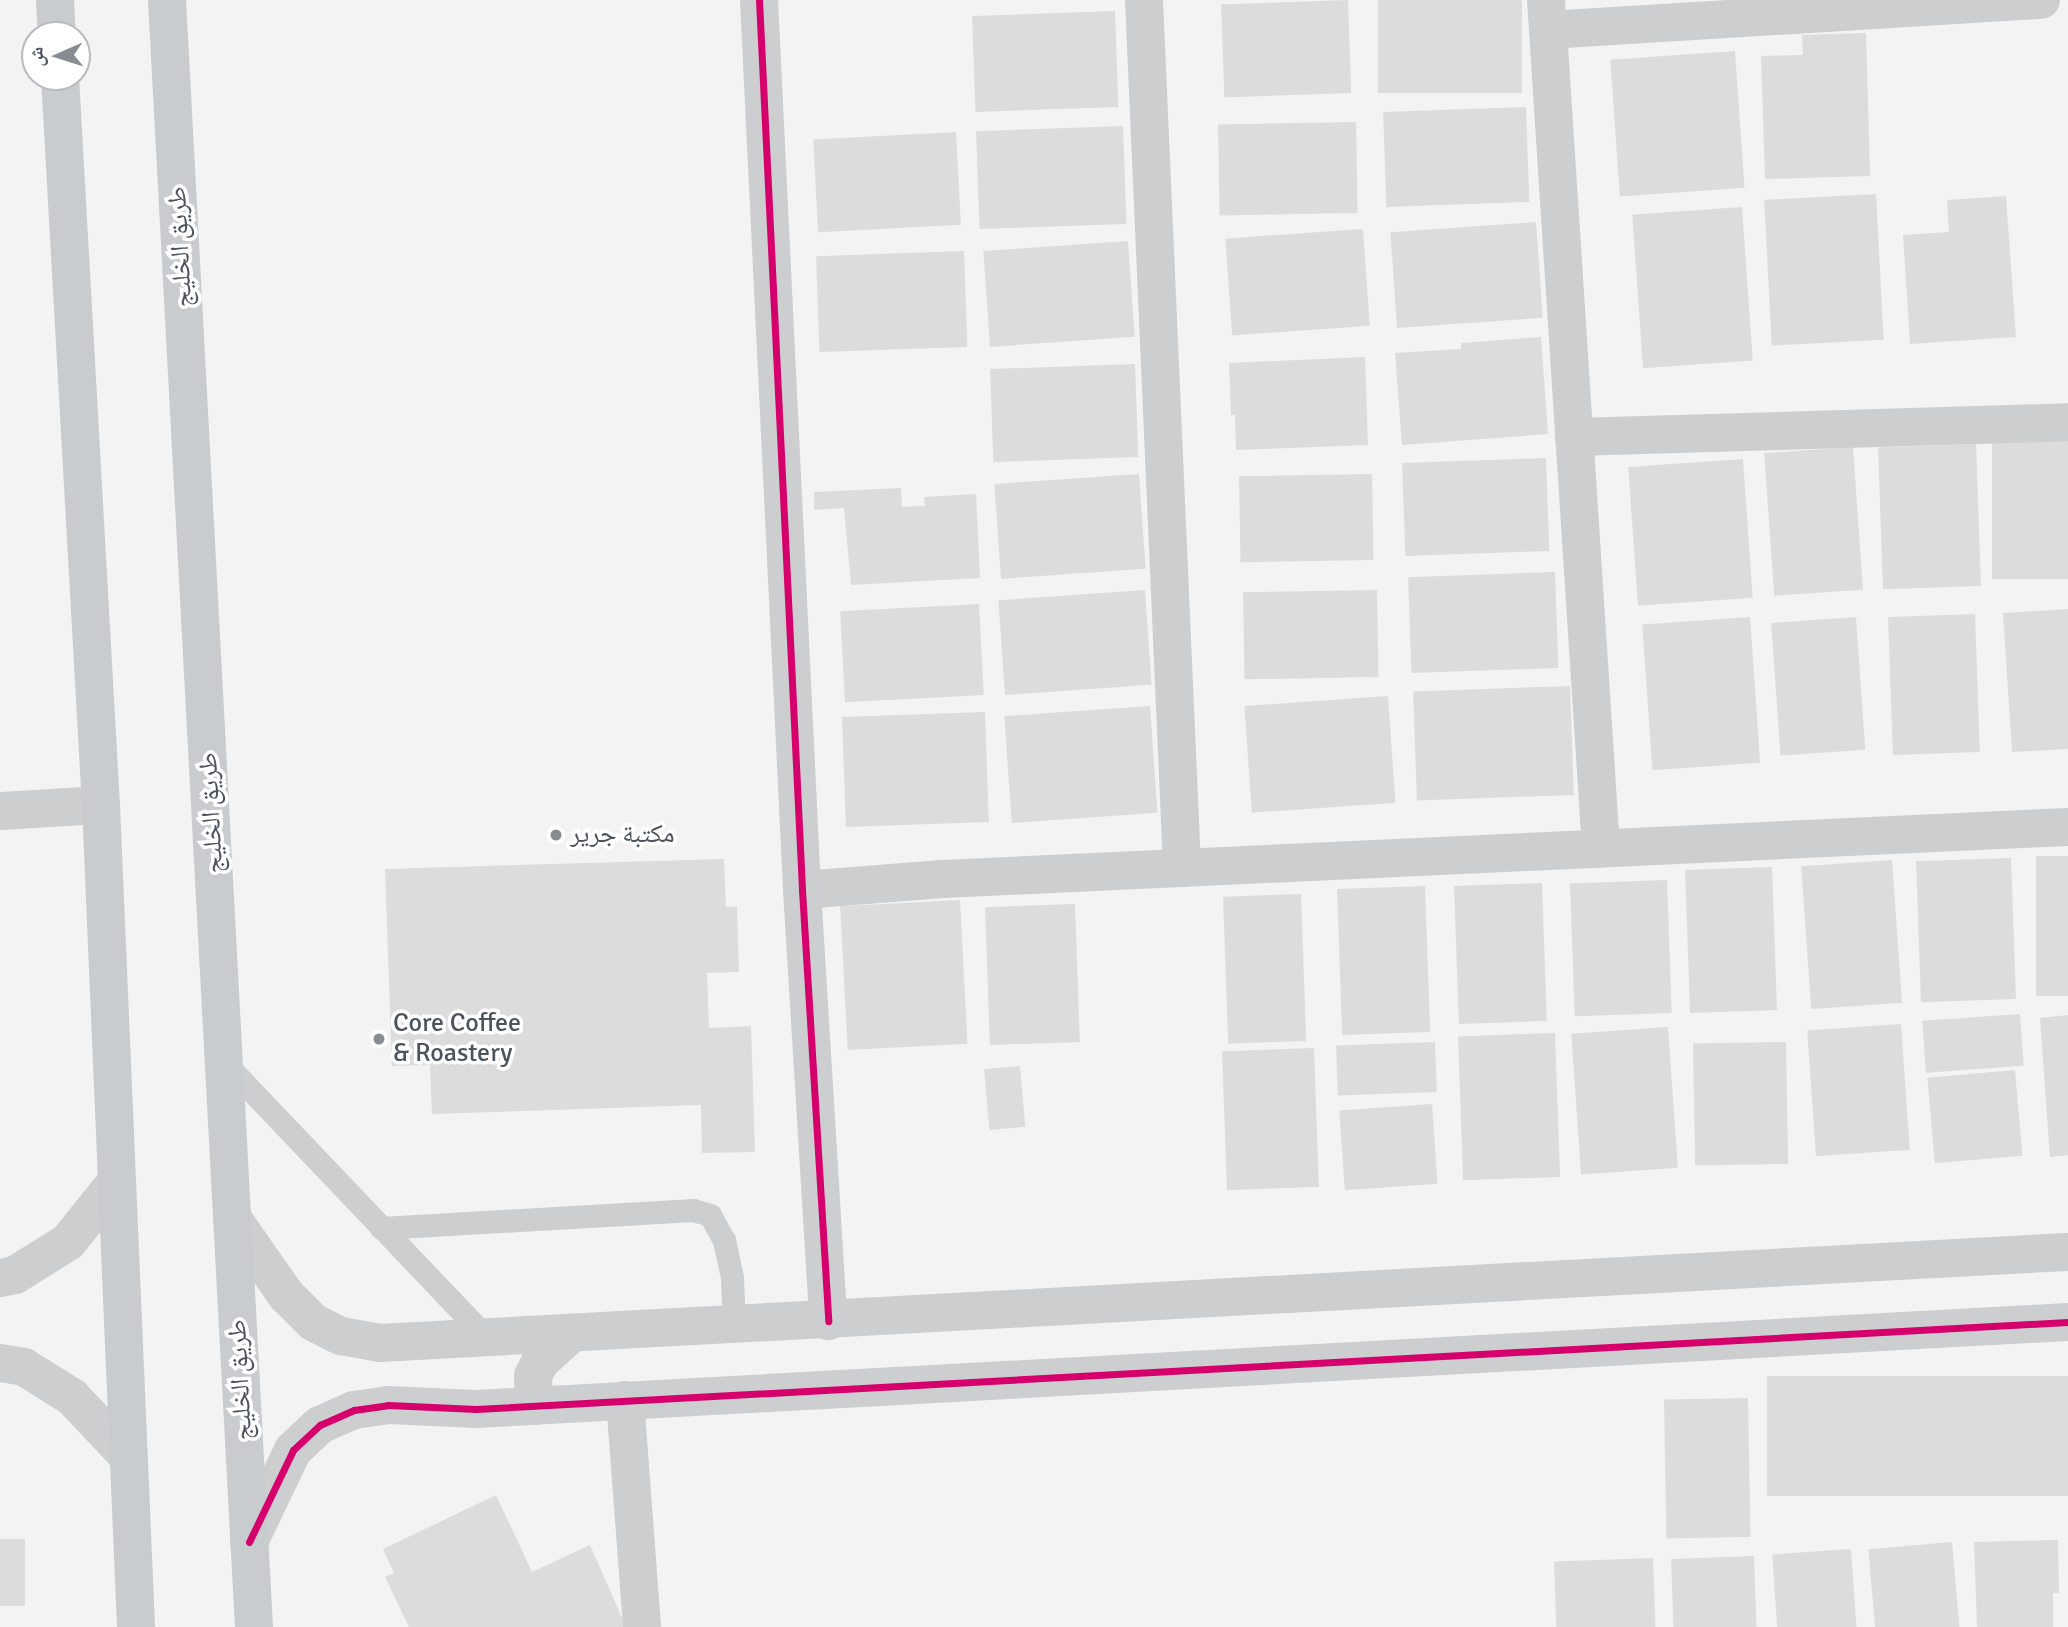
<!DOCTYPE html>
<meta charset="utf-8">
<style>
body{margin:0}
#map{position:relative;width:2068px;height:1627px;overflow:hidden;background:#f3f3f3;font-family:Signika,"Noto Naskh Arabic",sans-serif}
div>[style]{position:absolute}
[style*='--x']{left:calc(var(--x)*1px);top:calc(var(--y)*1px);width:calc(var(--w)*1px);rotate:calc(var(--a)*1deg)}
.building>*{inset:0;background:#dcdcdd;transform-origin:0 0}
.service>*{height:23px;margin:-11.5px;padding:0 11.5px;transform-origin:11.5px;border-radius:11.5px;background:#cdced0}
.minor>*{height:38px;margin:-19px;padding:0 19px;transform-origin:19px;border-radius:19px;background:#cdced0}
.tertiary>*{height:38px;margin:-19px;padding:0 19px;transform-origin:19px;border-radius:19px;background:#cdced0}
.primary>*{height:38px;margin:-19px;padding:0 19px;transform-origin:19px;border-radius:19px;background:#c9ccce}
.cycleway>*{height:7px;margin:-3.5px;padding:0 3.5px;transform-origin:3.5px;border-radius:3.5px;background:#d6006c}
.dots>*{width:19px;height:19px;translate:-50% -50%;box-sizing:border-box;border:4px solid #fff;border-radius:50%}
span{translate:-50% -50%;white-space:nowrap;text-align:center;line-height:1.15;-webkit-text-stroke:7px #fff;paint-order:stroke}
.street-label{font-size:26px;color:#4b545d}
.poi-label{font-size:26px;color:#4b545d}
.left{translate:0 -50%;text-align:left}
.north{position:absolute;left:21px;top:21px;width:70px;height:70px;box-sizing:border-box;background:#fff;border:2px solid #b7bbbe;border-radius:50%;rotate:267deg;font-size:19px;font-weight:700;line-height:28px;text-align:center;color:#4b545d}
.north::after{content:'';display:block;margin:auto;width:24px;height:32px;background:#868c92;clip-path:polygon(50% 0,100% 100%,50% 72%,0 100%)}
</style>
<div id="map">
<div class="building">
<i style="left:1348px;top:0;width:93px;height:127px;rotate:88deg"></i>
<i style="left:1378px;top:0;width:144px;height:93px"></i>
<i style="left:1115px;top:11px;width:96px;height:143px;rotate:88deg"></i>
<i style="clip-path:polygon(1866px 33px,1870px 176px,1765px 179px,1761px 56px,1803px 55px,1802px 35px)"></i>
<i style="left:1735px;top:51px;width:137px;height:125px;rotate:86deg"></i>
<i style="left:1526px;top:107px;width:95px;height:143px;rotate:88deg"></i>
<i style="left:1356px;top:122px;width:91px;height:138px;rotate:89deg"></i>
<i style="left:1123px;top:126px;width:98px;height:147px;rotate:88deg"></i>
<i style="left:956px;top:132px;width:93px;height:143px;rotate:87deg"></i>
<i style="left:1876px;top:194px;width:146px;height:112px;rotate:87deg"></i>
<i style="clip-path:polygon(2006px 196px,2016px 337px,1910px 344px,1903px 235px,1949px 232px,1947px 200px)"></i>
<i style="left:1742px;top:207px;width:154px;height:110px;rotate:86deg"></i>
<i style="left:1536px;top:222px;width:96px;height:146px;rotate:86deg"></i>
<i style="left:1363px;top:229px;width:97px;height:138px;rotate:86deg"></i>
<i style="left:1128px;top:241px;width:96px;height:145px;rotate:86deg"></i>
<i style="left:964px;top:251px;width:96px;height:148px;rotate:88deg"></i>
<i style="clip-path:polygon(1541px 337px,1548px 434px,1402px 445px,1395px 353px,1461px 349px,1461px 343px)"></i>
<i style="clip-path:polygon(1365px 357px,1368px 445px,1236px 450px,1235px 415px,1231px 415px,1229px 363px)"></i>
<i style="left:1135px;top:364px;width:93px;height:145px;rotate:88deg"></i>
<i style="left:2068px;top:437px;width:142px;height:76px;rotate:90deg"></i>
<i style="left:1976px;top:444px;width:142px;height:98px;rotate:88deg"></i>
<i style="left:1853px;top:447px;width:143px;height:89px;rotate:86deg"></i>
<i style="left:1546px;top:458px;width:93px;height:144px;rotate:88deg"></i>
<i style="left:1743px;top:459px;width:139px;height:115px;rotate:86deg"></i>
<i style="left:1139px;top:474px;width:95px;height:145px;rotate:86deg"></i>
<i style="left:1372px;top:474px;width:86px;height:133px;rotate:89deg"></i>
<i style="clip-path:polygon(901px 488px,902px 507px,925px 506px,924px 497px,976px 494px,980px 578px,851px 585px,844px 508px,814px 510px,814px 492px)"></i>
<i style="left:1555px;top:572px;width:96px;height:147px;rotate:88deg"></i>
<i style="left:1145px;top:590px;width:95px;height:147px;rotate:86deg"></i>
<i style="left:1377px;top:590px;width:87px;height:134px;rotate:89deg"></i>
<i style="left:979px;top:604px;width:91px;height:139px;rotate:87deg"></i>
<i style="clip-path:polygon(2068px 609px,2068px 749px,2012px 752px,2003px 613px)"></i>
<i style="left:1975px;top:614px;width:138px;height:87px;rotate:88deg"></i>
<i style="left:1750px;top:617px;width:146px;height:108px;rotate:86deg"></i>
<i style="left:1856px;top:617px;width:133px;height:85px;rotate:86deg"></i>
<i style="left:1570px;top:686px;width:109px;height:157px;rotate:88deg"></i>
<i style="left:1388px;top:696px;width:107px;height:144px;rotate:86deg"></i>
<i style="left:1150px;top:706px;width:107px;height:146px;rotate:86deg"></i>
<i style="left:985px;top:712px;width:110px;height:143px;rotate:88deg"></i>
<i style="left:2068px;top:856px;width:140px;height:32px;rotate:90deg"></i>
<i style="left:2011px;top:858px;width:141px;height:95px;rotate:88deg"></i>
<i style="clip-path:polygon(724px 859px,726px 907px,737px 906px,739px 972px,707px 973px,709px 1028px,751px 1026px,755px 1152px,702px 1153px,701px 1105px,432px 1114px,430px 1065px,392px 1066px,385px 869px)"></i>
<i style="left:1892px;top:860px;width:143px;height:91px;rotate:86deg"></i>
<i style="left:1772px;top:867px;width:143px;height:87px;rotate:88deg"></i>
<i style="left:1667px;top:880px;width:133px;height:97px;rotate:88deg"></i>
<i style="left:1542px;top:883px;width:138px;height:88px;rotate:88deg"></i>
<i style="left:1425px;top:886px;width:146px;height:88px;rotate:88deg"></i>
<i style="left:1301px;top:894px;width:147px;height:78px;rotate:88deg"></i>
<i style="left:960px;top:900px;width:144px;height:120px;rotate:87deg"></i>
<i style="left:1075px;top:904px;width:138px;height:90px;rotate:88deg"></i>
<i style="left:2020px;top:1014px;width:52px;height:98px;rotate:86deg"></i>
<i style="clip-path:polygon(2068px 1015px,2068px 1155px,2050px 1157px,2040px 1018px)"></i>
<i style="left:1901px;top:1024px;width:126px;height:94px;rotate:86deg"></i>
<i style="left:1668px;top:1027px;width:141px;height:97px;rotate:86deg"></i>
<i style="left:1555px;top:1033px;width:144px;height:97px;rotate:88deg"></i>
<i style="left:1435px;top:1042px;width:50px;height:99px;rotate:88deg"></i>
<i style="left:1786px;top:1042px;width:122px;height:93px;rotate:89deg"></i>
<i style="left:1314px;top:1048px;width:139px;height:92px;rotate:88deg"></i>
<i style="left:1020px;top:1066px;width:61px;height:36px;rotate:85deg"></i>
<i style="left:2015px;top:1070px;width:86px;height:88px;rotate:85deg"></i>
<i style="left:1432px;top:1104px;width:80px;height:93px;rotate:86deg"></i>
<i style="left:2068px;top:1376px;width:120px;height:301px;rotate:90deg"></i>
<i style="left:1748px;top:1398px;width:139px;height:84px;rotate:89deg"></i>
<i style="clip-path:polygon(496px 1495px,532px 1572px,590px 1545px,626px 1627px,409px 1627px,385px 1577px,394px 1573px,383px 1549px)"></i>
<i style="left:0;top:1539px;width:25px;height:67px"></i>
<i style="clip-path:polygon(2058px 1540px,2059px 1593px,2053px 1593px,2053px 1627px,1977px 1627px,1974px 1542px)"></i>
<i style="left:1952px;top:1542px;width:85px;height:84px;rotate:85deg"></i>
<i style="left:1851px;top:1549px;width:78px;height:79px;rotate:86deg"></i>
<i style="left:1754px;top:1556px;width:71px;height:83px;rotate:88deg"></i>
<i style="left:1653px;top:1558px;width:69px;height:99px;rotate:88deg"></i>
</div>
<div class="service">
<i style="--x:226;--y:1064;--w:378;--a:46.4"></i>
<i style="--x:381;--y:1228;--w:313;--a:-3.3"></i>
<i style="--x:693;--y:1210;--w:18;--a:16"></i>
<i style="--x:710;--y:1215;--w:29;--a:61"></i>
<i style="--x:724;--y:1240;--w:38;--a:78"></i>
<i style="--x:732;--y:1277;--w:49;--a:87.7"></i>
</div>
<div class="minor">
<i style="--x:759;--y:0;--w:891;--a:87.23"></i>
<i style="--x:802;--y:890;--w:432;--a:86.5"></i>
<i style="--x:1144;--y:0;--w:869;--a:87.49"></i>
<i style="--x:1546;--y:0;--w:850;--a:86.29"></i>
<i style="--x:1548;--y:30;--w:494;--a:-3.5"></i>
<i style="--x:1574;--y:437;--w:494;--a:-1.7"></i>
<i style="--x:0;--y:811;--w:101;--a:-3.4"></i>
<i style="--x:802;--y:890;--w:141;--a:-4.5"></i>
<i style="--x:943;--y:879;--w:1126;--a:-2.65"></i>
<i style="--x:625;--y:1400;--w:228;--a:85.7"></i>
</div>
<div class="tertiary">
<i style="--x:233;--y:1219;--w:93;--a:55.1"></i>
<i style="--x:286;--y:1295;--w:38;--a:45"></i>
<i style="--x:313;--y:1322;--w:31;--a:27"></i>
<i style="--x:341;--y:1336;--w:40;--a:10"></i>
<i style="--x:380;--y:1343;--w:1690;--a:-3.09"></i>
<i style="--x:0;--y:1278;--w:15;--a:-11"></i>
<i style="--x:15;--y:1275;--w:62;--a:-31.9"></i>
<i style="--x:68;--y:1242;--w:77;--a:-51.3"></i>
<i style="--x:0;--y:1363;--w:24;--a:9"></i>
<i style="--x:24;--y:1367;--w:57;--a:32"></i>
<i style="--x:72;--y:1397;--w:79;--a:46.5"></i>
<i style="--x:534;--y:1406;--w:30;--a:-92"></i>
<i style="--x:533;--y:1376;--w:16;--a:-63"></i>
<i style="--x:540;--y:1362;--w:43;--a:-42.2"></i>
<i style="--x:249;--y:1542;--w:102;--a:-64.4"></i>
<i style="--x:293;--y:1450;--w:37;--a:-43"></i>
<i style="--x:320;--y:1425;--w:37;--a:-24"></i>
<i style="--x:354;--y:1410;--w:34;--a:-8"></i>
<i style="--x:388;--y:1405;--w:88;--a:2.6"></i>
<i style="--x:476;--y:1409;--w:1594;--a:-3.13"></i>
</div>
<div class="primary">
<i style="--x:55;--y:0;--w:35;--a:87"></i>
<i style="--x:167;--y:0;--w:1629;--a:86.94"></i>
<i style="--x:60;--y:77;--w:729;--a:86.78"></i>
<i style="--x:101;--y:805;--w:823;--a:87.56"></i>
</div>
<div class="cycleway">
<i style="--x:759;--y:0;--w:891;--a:87.23"></i>
<i style="--x:802;--y:890;--w:432;--a:86.5"></i>
<i style="--x:249;--y:1542;--w:102;--a:-64.4"></i>
<i style="--x:293;--y:1450;--w:37;--a:-43"></i>
<i style="--x:320;--y:1425;--w:37;--a:-24"></i>
<i style="--x:354;--y:1410;--w:34;--a:-8"></i>
<i style="--x:388;--y:1405;--w:88;--a:2.6"></i>
<i style="--x:476;--y:1409;--w:1594;--a:-3.13"></i>
</div>
<div class="dots">
<i style="left:556px;top:835px;background:#868c92"></i>
<i style="left:379px;top:1039px;background:#868c92"></i>
</div>
<div class="street-label">
<span style="left:181px;top:247px;rotate:-93deg">طريق الخليج</span>
<span style="left:212px;top:813px;rotate:-93deg">طريق الخليج</span>
<span style="left:241px;top:1380px;rotate:-93deg">طريق الخليج</span>
</div>
<div class="poi-label">
<span class="left" style="left:570px;top:835px">مكتبة جرير</span>
<span class="left" style="left:393px;top:1039px">Core Coffee<br>&amp; Roastery</span>
</div>
<div class="north">ش</div>
</div>
